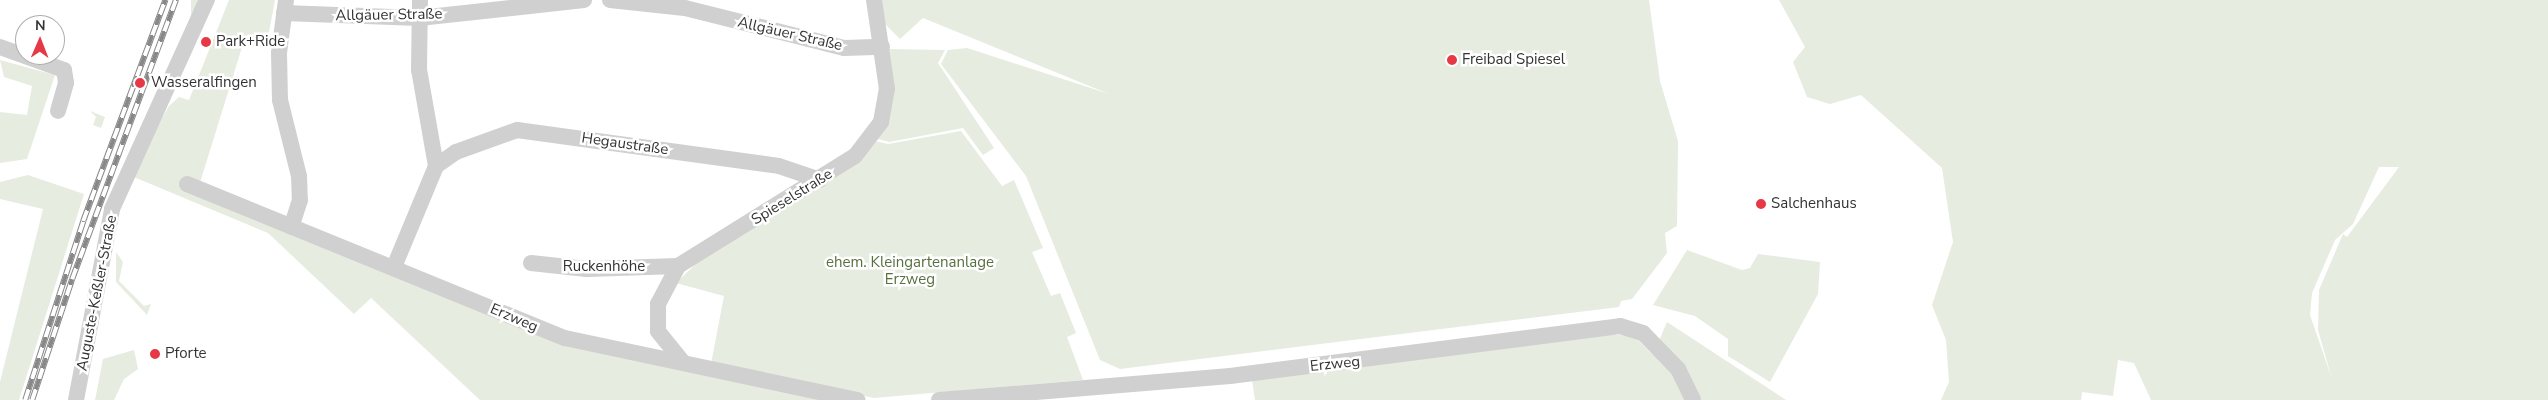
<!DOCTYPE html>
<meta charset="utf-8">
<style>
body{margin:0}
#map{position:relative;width:2548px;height:400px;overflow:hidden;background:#fff;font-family:"Nunito Sans",sans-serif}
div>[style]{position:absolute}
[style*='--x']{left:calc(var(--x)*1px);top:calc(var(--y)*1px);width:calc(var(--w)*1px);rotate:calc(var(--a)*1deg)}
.green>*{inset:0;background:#e6ecdf;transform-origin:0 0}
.minor>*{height:16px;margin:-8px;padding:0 8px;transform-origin:8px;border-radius:8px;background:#d0d0d0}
.rail>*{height:5.5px;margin-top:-2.75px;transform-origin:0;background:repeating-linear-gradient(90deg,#fff 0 11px,#888 0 22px);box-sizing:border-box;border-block:1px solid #888}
.dots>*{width:14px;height:14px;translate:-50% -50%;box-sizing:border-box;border:2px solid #fff;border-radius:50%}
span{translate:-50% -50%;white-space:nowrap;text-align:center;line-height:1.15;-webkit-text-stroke:5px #fff;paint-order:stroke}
.street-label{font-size:15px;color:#333}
.poi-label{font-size:15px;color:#333}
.left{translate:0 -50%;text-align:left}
.park-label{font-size:15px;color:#56703f}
.north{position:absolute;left:15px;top:15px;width:50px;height:50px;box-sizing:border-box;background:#fff;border:1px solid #adadad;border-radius:50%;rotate:1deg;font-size:14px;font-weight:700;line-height:20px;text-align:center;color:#333}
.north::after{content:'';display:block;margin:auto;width:18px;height:22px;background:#e63946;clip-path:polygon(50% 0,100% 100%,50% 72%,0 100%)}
</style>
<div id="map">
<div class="green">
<i style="left:191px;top:0;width:8px;height:26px"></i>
<i style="clip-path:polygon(229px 0,275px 0,266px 48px,243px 44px,198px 189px,534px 332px,825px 400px,480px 400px,371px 298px,354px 314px,268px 233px,129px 175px,169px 106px,179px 97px,189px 100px)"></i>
<i style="clip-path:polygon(880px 0,1649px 0,1660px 81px,1678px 141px,1677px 226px,1665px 233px,1667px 253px,1632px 299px,1621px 301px,1619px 307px,1120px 369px,1100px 360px,1026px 176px,941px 64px,948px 50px,967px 48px,1109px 94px,923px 18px,900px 39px,885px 24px)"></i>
<i style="clip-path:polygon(evenodd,1779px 0,2548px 0,2548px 400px,2151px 400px,2134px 363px,2118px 360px,2113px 396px,2082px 392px,2081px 400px,1941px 400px,1949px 382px,1946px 340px,1932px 305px,1953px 242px,1942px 168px,1861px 95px,1830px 104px,1807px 97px,1793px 62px,1805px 47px,1779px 0,2379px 167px,2399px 167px,2347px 237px,2343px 234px,2319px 290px,2318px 330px,2332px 379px,2310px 315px,2312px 293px,2335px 240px,2353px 224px,2379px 167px)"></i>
<i style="clip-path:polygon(887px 49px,945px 50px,938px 63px,994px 148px,983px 155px,963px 128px,889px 142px,878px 139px)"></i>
<i style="clip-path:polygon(0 60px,55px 75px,27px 159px,0 163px,0 112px,27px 115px,32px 86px,4px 77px)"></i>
<i style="clip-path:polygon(90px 111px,105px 117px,101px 128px,93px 125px,96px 117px)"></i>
<i style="clip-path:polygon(961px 131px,1002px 186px,1014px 180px,1043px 248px,1032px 252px,1051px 296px,1060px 293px,1076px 333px,1067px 337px,1083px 380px,874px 398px,711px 364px,724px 296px,676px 283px,707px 253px,875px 141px,888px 144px)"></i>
<i style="clip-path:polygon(28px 175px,84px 194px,19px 400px,0 400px,0 382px,43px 209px,0 199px,0 182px)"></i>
<i style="clip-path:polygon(1687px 250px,1742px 270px,1750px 268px,1758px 254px,1820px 262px,1818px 294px,1770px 382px,1728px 356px,1728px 339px,1695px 316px,1653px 305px)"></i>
<i style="clip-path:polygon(116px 252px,123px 262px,119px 281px,144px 306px,151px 304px,147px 315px,116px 282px)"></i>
<i style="clip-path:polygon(1667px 322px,1786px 400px,1255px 400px,1252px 380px,1602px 334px,1634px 336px,1653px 355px)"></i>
<i style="clip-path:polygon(134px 350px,138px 369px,124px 379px,114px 400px,95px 400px,103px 359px)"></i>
</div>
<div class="minor">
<i style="--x:286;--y:0;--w:53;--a:97.5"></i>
<i style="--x:279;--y:53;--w:47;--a:88.8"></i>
<i style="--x:280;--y:100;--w:78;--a:76"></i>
<i style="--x:299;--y:176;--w:24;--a:88"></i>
<i style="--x:300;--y:200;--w:28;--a:108"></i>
<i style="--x:610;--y:0;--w:75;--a:6.1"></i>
<i style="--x:685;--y:8;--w:164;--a:14.1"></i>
<i style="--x:844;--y:48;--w:38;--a:-2"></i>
<i style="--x:284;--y:13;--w:135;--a:2.1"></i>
<i style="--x:419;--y:18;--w:166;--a:-6.2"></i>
<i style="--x:0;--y:47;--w:68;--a:19.8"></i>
<i style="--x:64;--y:70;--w:13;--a:81"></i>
<i style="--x:66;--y:83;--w:29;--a:106"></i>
<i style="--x:436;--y:166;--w:24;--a:-35"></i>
<i style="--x:456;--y:152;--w:65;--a:-19.8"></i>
<i style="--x:517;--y:130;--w:264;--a:7.8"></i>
<i style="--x:779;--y:166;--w:43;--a:18.9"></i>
<i style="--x:187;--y:184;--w:408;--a:22.2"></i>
<i style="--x:565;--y:338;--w:299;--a:12"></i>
<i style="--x:531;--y:263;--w:56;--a:6.1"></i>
<i style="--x:587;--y:269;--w:91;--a:-1.9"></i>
<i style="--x:394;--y:267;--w:109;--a:-67.4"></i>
<i style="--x:436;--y:166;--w:97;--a:-100"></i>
<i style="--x:419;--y:70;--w:70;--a:-89.2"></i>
<i style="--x:682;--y:361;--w:38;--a:-129"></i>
<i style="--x:658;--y:331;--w:27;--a:-90"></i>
<i style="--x:658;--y:304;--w:43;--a:-62.2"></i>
<i style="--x:678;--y:266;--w:208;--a:-31.9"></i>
<i style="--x:855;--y:156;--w:43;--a:-52.6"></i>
<i style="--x:881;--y:122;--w:34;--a:-80"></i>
<i style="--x:887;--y:89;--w:90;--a:-98.3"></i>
<i style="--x:76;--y:400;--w:194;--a:-79.3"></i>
<i style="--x:112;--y:209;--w:230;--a:-65.6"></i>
<i style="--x:939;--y:400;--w:292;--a:-4.7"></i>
<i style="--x:1230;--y:376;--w:393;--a:-7.3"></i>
<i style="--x:1620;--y:326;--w:24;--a:17"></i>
<i style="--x:1643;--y:333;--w:50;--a:45.8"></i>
<i style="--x:1678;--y:369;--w:34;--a:64"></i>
</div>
<div class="rail">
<i style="--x:25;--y:400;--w:188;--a:-72"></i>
<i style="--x:83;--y:221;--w:236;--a:-69.6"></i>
<i style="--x:32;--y:400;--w:127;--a:-71.7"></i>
<i style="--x:72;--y:279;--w:298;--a:-69.6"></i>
</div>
<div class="dots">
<i style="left:206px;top:42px;background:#e63946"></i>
<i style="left:1452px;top:60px;background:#e63946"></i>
<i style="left:140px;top:83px;background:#e63946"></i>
<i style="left:1761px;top:204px;background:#e63946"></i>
<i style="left:155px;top:354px;background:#e63946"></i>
</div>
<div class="street-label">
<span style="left:389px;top:15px;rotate:-1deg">Allgäuer Straße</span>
<span style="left:790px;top:34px;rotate:13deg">Allgäuer Straße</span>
<span style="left:625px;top:144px;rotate:8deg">Hegaustraße</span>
<span style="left:792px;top:197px;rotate:-32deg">Spieselstraße</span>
<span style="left:604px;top:267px">Ruckenhöhe</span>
<span style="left:97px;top:293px;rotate:-79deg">Auguste-Keßler-Straße</span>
<span style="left:514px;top:318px;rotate:23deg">Erzweg</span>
<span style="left:1335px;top:364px;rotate:-6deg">Erzweg</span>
</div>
<div class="poi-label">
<span class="left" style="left:216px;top:42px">Park+Ride</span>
<span class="left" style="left:1462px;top:60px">Freibad Spiesel</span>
<span class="left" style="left:151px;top:83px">Wasseralfingen</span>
<span class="left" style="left:1771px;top:204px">Salchenhaus</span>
<span class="left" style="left:165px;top:354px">Pforte</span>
</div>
<div class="park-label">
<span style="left:910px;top:271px">ehem. Kleingartenanlage<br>Erzweg</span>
</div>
<div class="north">N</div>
</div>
